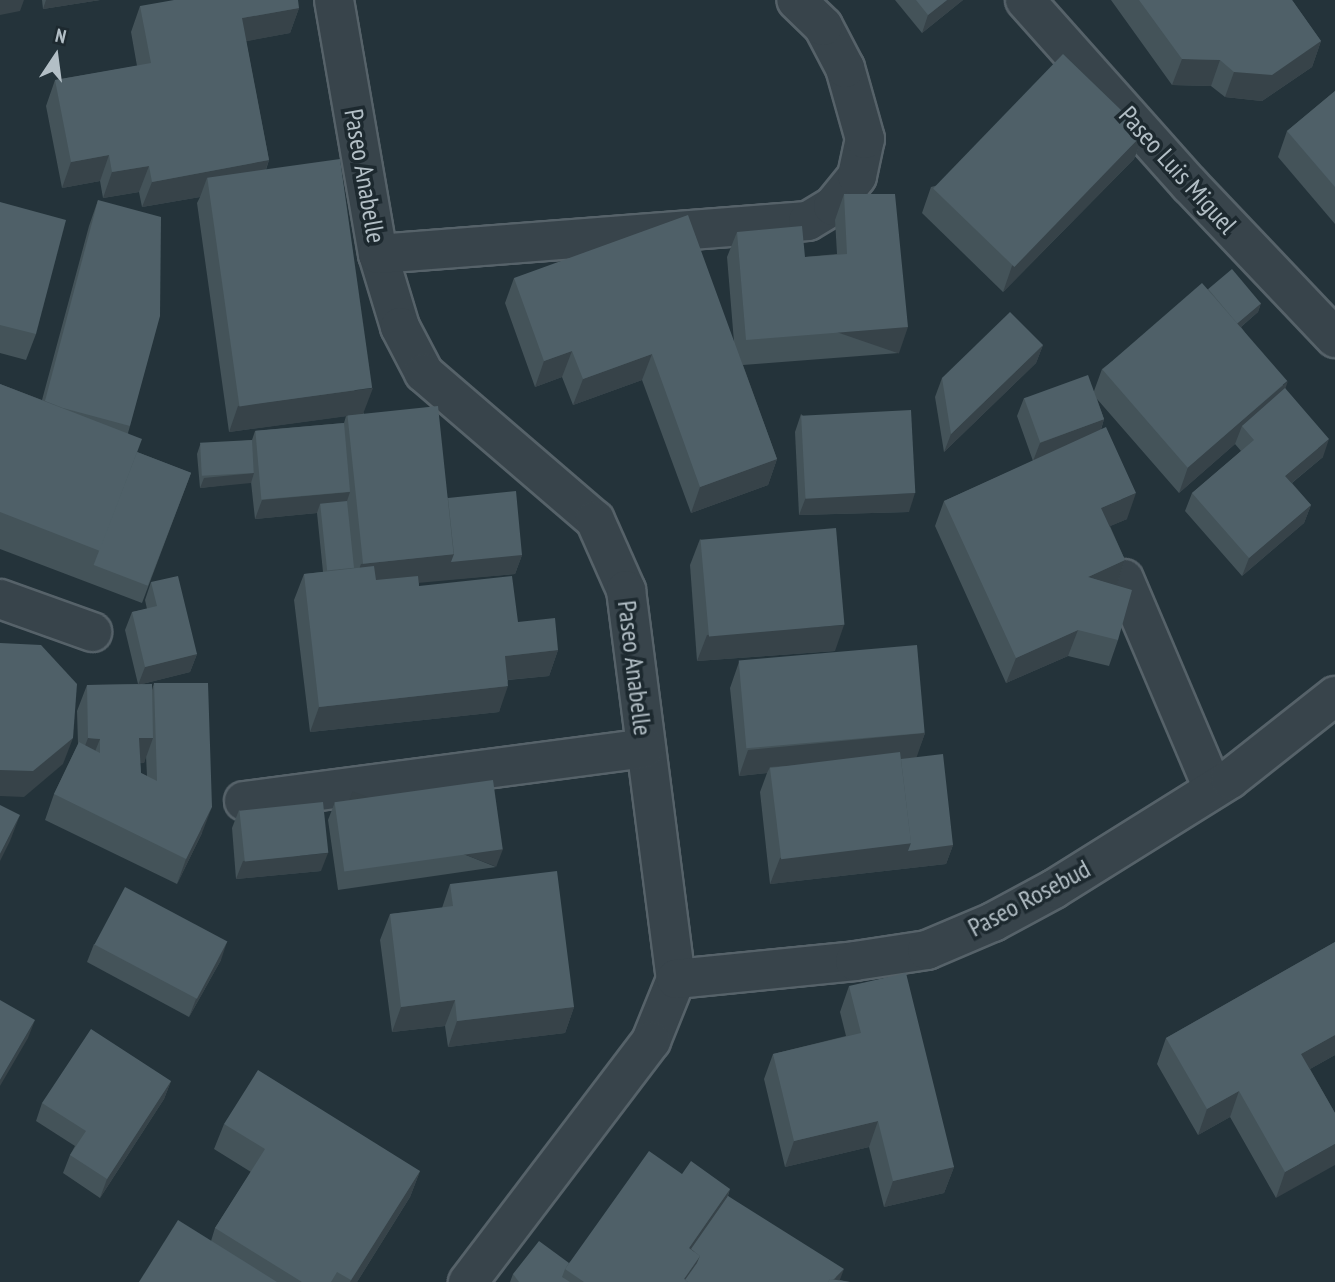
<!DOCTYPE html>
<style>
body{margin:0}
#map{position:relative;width:1335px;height:1282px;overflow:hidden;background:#24333a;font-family:"PT Sans Narrow",sans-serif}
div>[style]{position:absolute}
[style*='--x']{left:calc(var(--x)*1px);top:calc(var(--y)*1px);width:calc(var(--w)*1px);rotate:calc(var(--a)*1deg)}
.roads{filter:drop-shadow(2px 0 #566269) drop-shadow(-2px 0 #566269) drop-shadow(0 2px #566269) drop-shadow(0 -2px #566269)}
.minor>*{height:38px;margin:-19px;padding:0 19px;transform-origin:19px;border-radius:19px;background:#38444b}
.wall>*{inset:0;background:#445359}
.shaded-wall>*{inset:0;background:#374349;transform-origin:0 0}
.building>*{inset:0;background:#4f6068;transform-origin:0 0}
span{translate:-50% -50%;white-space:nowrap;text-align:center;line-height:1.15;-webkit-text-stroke:7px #1d292f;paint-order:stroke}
.street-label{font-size:26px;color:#b3bfc6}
.north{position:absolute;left:21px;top:21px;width:70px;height:70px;-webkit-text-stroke:5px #1d292f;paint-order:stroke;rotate:13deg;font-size:19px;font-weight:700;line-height:28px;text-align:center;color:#b3bfc6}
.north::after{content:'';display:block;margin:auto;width:24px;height:32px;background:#b3bfc6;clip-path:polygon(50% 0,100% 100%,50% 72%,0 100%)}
</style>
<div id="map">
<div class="roads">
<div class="minor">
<i style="--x:334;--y:0;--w:258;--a:80.2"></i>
<i style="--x:378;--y:254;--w:76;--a:73.2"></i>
<i style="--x:400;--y:327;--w:52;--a:62.4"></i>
<i style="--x:424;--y:373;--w:225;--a:40.7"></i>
<i style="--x:595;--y:520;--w:77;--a:66.1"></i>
<i style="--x:626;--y:590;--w:392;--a:82.7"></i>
<i style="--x:676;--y:979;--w:67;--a:112"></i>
<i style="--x:651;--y:1041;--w:303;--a:127.2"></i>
<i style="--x:1025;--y:0;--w:248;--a:48.3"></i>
<i style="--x:1190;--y:185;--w:211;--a:46.5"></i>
<i style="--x:378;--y:254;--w:431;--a:-4.4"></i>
<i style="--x:808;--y:221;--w:29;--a:-31"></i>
<i style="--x:833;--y:206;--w:38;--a:-51"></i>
<i style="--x:857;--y:176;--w:38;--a:-78"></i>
<i style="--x:865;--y:139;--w:74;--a:-105.7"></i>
<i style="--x:845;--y:68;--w:47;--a:-117.6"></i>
<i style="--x:823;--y:26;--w:37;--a:-136"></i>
<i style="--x:1124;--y:579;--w:228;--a:67"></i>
<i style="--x:0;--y:599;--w:98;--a:19.7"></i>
<i style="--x:244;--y:801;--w:404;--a:-7.5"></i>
<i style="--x:676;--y:979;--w:180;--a:-5.7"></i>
<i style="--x:855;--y:961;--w:73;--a:-8.7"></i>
<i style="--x:927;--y:950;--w:72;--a:-23"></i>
<i style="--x:993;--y:922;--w:69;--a:-28.4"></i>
<i style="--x:1054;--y:889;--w:208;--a:-32"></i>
<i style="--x:1230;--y:779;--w:134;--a:-38.3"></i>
</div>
</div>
<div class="wall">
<i style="clip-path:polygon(42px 0,100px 0,43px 9px)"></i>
<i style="clip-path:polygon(895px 0,963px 0,922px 33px)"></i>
<i style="clip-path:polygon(1111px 0,1292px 0,1321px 41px,1312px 67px,1262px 101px,1225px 97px,1211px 86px,1172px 85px)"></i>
<i style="clip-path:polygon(140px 6px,299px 8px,290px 33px,246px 41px,269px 160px,266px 170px,364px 414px,448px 498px,522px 555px,515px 574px,419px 582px,419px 586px,518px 622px,558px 650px,549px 676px,508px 680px,499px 712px,310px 732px,294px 600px,304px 574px,323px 572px,317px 513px,255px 519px,251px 482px,200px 488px,197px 454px,200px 445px,252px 440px,255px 431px,344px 423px,346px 416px,229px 432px,197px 203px,200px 197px,142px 207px,139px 192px,103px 198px,100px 181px,62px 188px,46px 106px,55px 80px,137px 66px,131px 32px)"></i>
<i style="clip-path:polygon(1335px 91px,1335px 224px,1278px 157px,1287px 131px)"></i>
<i style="clip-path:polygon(1144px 133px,1134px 159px,1003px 292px,922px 213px,931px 187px)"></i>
<i style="clip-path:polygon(844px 194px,899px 353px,743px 365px,777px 459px,768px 485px,691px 513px,642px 380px,573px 405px,562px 377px,535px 387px,505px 303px,514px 278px,734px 342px,727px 257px,737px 232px,805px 257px,837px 254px,835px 220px)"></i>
<i style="clip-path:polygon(98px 200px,130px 426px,128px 433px,137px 452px,191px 473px,142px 603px,0 549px,0 384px,42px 400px,89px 226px)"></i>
<i style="clip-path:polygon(0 202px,36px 334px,26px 360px,0 353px)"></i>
<i style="clip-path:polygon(1208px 289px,1261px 303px,1258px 312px,1241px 327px,1285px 388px,1323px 457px,1292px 483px,1311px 505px,1304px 523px,1242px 576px,1185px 511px,1192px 493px,1241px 451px,1235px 444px,1179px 493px,1097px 399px,1104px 419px,1101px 430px,1127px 519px,1110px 526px,1125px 560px,1116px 585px,1118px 640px,1109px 666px,1068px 656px,1006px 683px,935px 526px,944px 501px,1033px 461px,1017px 416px,1024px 398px,1094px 391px,1102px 369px)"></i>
<i style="clip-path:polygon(1043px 345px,1036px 363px,944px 452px,935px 397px,942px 378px)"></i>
<i style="clip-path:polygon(801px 414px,909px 512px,799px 515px,795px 432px)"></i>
<i style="clip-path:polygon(700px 539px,835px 651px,697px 661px,690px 565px)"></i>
<i style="clip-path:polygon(evenodd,151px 582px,197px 654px,190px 672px,142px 684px,152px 690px,154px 683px,202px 833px,177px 884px,45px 820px,54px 794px,78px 744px,77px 711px,87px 685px,138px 684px,125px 630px,132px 612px,147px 609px,145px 600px,151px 582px,146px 756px,147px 776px,141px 773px,140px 763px,144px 763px,146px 756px)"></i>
<i style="clip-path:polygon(739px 662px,925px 733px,916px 757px,953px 845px,946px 864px,770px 884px,760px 792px,767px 773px,739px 776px,730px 688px)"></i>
<i style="clip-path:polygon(335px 802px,496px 867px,338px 890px,328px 820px)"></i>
<i style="clip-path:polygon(239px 810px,321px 871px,236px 879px,232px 828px)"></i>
<i style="clip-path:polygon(450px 884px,574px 1007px,565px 1033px,448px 1047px,445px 1026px,392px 1032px,380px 940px,390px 914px,442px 908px)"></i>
<i style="clip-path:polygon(1335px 942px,1335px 1055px,1310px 1069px,1335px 1113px,1276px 1198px,1230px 1117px,1198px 1135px,1157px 1064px,1166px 1038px)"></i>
<i style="clip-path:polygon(94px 944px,221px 960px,189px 1017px,87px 962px)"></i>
<i style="clip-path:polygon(849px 986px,954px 1167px,944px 1193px,884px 1207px,869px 1147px,785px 1167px,764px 1079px,773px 1054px,846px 1036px,840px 1012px)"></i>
<i style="clip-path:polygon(171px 1081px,164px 1099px,100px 1198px,63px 1173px,70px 1155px,75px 1146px,36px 1121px,42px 1103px)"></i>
<i style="clip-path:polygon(224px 1124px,420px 1171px,410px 1197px,357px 1282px,139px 1282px,211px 1241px,215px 1228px,251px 1172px,214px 1149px)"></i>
<i style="clip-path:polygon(682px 1174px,730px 1189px,728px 1196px,840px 1280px,850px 1282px,510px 1282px,513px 1274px,569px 1263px)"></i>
</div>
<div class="shaded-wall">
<i style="clip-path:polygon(0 0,24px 0,20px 11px,0 15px)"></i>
<i style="clip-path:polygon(46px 0,100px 0,43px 9px)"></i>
<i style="clip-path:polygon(947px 0,963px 0,922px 33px,928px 15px)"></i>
<i style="clip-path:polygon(299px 8px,290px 33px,232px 44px,242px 18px)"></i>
<i style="clip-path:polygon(1321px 41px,1312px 67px,1262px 101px,1225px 97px,1234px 72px)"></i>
<i style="clip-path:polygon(1182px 59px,1220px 60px,1211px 86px,1172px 85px)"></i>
<i style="clip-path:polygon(1144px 133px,1134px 159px,1003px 292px,1012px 266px)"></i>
<i style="clip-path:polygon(109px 155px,100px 181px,62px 188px,71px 162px)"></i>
<i style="clip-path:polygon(269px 160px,260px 186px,207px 178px,200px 197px,142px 207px,152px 182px)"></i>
<i style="clip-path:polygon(149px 166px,139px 192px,103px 198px,112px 172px)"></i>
<i style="clip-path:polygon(1261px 303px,1258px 312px,1222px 343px,1226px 333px)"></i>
<i style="left:908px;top:327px;width:28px;height:163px;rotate:109deg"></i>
<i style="clip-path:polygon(1043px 345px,1036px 363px,944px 452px,951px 434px)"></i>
<i style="clip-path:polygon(572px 351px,562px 377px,535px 387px,544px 361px)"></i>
<i style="clip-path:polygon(652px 354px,642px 380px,573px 405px,583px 379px)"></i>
<i style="clip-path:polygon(1288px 381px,1279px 407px,1242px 426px,1235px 444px,1179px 493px,1188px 467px)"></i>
<i style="clip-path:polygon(373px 388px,363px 414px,229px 432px,238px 406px)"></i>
<i style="clip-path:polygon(1104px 419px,1098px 438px,1033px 461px,1040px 443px)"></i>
<i style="clip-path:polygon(1329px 439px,1323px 457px,1278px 494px,1285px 476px)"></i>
<i style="clip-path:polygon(777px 459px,768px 485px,691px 513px,700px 487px)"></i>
<i style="clip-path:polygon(254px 473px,251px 483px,200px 488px,204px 478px)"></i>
<i style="clip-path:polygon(350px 492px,344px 510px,320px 504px,317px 513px,255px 519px,262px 500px)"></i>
<i style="clip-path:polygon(915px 493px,909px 512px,799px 515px,806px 497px)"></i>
<i style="clip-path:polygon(1136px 493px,1127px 519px,1092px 534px,1101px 508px)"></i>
<i style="clip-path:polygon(1311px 505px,1304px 523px,1242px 576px,1249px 558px)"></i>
<i style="clip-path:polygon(454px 554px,522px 555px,515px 574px,352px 589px,361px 564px)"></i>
<i style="clip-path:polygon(1125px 560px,1116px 586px,1088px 577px)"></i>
<i style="clip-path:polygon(844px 625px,835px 651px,697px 661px,707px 635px)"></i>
<i style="clip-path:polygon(1078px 630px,1068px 656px,1006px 683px,1016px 658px)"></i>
<i style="clip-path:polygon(558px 650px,549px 676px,496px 681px,505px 656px)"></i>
<i style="clip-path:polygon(197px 654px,190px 672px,138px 685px,145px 667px)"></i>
<i style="clip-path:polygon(508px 686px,499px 712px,310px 732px,319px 707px)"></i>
<i style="clip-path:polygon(925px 733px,916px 759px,770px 767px,767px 773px,739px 776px,748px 750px)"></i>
<i style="clip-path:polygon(73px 738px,63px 764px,24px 797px,0 796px,0 770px)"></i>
<i style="clip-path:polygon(88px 738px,100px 739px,90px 764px,78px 764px)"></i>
<i style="clip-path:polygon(139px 738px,153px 738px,144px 763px,130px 764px)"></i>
<i style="clip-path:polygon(212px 807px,202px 833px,177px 884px,186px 859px)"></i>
<i style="clip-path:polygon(20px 815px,10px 841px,0 861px,0 854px)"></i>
<i style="clip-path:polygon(911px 843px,953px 845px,946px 864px,770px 884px,780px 858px)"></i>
<i style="left:503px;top:849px;width:19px;height:161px;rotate:111deg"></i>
<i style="clip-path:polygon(328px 853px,321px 871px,236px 879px,243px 861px)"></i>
<i style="clip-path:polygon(227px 942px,221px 960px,189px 1017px,196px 999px)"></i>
<i style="clip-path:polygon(455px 1000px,445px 1026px,392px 1032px,401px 1007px)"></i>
<i style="clip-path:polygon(574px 1007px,565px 1033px,448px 1047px,457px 1021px)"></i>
<i style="clip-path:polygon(35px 1020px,28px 1038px,0 1086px,0 1080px)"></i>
<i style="clip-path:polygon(1335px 1035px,1335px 1055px,1292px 1079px,1301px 1054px)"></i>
<i style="clip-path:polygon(171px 1081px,164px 1099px,100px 1198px,107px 1179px)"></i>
<i style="clip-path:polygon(1239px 1091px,1230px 1117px,1198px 1135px,1207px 1109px)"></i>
<i style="clip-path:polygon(878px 1121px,869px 1147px,785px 1167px,794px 1141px)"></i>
<i style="clip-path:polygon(1335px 1144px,1335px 1165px,1276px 1198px,1285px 1172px)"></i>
<i style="clip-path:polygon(954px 1167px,944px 1193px,884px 1207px,893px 1181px)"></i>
<i style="clip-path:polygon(420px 1171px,410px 1197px,357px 1282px,350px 1282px)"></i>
<i style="clip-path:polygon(730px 1189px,721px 1215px,690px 1258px,689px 1248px)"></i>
<i style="clip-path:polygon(700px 1256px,690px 1282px,684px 1279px)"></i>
<i style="clip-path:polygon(844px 1269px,839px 1282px,831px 1282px)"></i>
</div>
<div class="building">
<i style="clip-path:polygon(174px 0,298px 0,299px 8px,242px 18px,269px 160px,152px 182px,149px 166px,112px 172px,109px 155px,71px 162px,55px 80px,151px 63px,140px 6px)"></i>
<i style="clip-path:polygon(916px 0,947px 0,928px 15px)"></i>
<i style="clip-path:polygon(1139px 0,1292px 0,1321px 41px,1272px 75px,1234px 72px,1220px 60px,1182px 59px)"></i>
<i style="left:1063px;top:54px;width:113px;height:187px;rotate:44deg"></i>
<i style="clip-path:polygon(1335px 91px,1335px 187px,1287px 131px)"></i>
<i style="left:340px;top:159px;width:231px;height:134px;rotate:82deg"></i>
<i style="clip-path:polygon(844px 194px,895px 194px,908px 327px,746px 340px,737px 232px,802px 226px,805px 257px,847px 254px)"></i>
<i style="clip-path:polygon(98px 200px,161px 217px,160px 316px,130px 426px,63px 408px,45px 401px)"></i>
<i style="clip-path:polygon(0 202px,66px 220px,36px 334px,0 325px)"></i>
<i style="clip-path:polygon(688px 215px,777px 459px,700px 487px,652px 354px,583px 379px,572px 351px,544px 361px,514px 278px)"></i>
<i style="left:1232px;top:269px;width:45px;height:31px;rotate:50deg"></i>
<i style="left:1202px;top:283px;width:130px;height:132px;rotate:49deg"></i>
<i style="clip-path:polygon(1010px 312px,1043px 345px,951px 434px,942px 378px)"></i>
<i style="left:1088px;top:375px;width:47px;height:68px;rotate:70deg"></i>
<i style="clip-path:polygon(0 384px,142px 439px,100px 551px,0 512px)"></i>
<i style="clip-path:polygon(1285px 388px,1329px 439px,1285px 476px,1311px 505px,1249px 558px,1192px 493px,1254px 440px,1242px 426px)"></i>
<i style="left:438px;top:406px;width:149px;height:91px;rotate:84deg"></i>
<i style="left:911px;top:410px;width:83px;height:110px;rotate:87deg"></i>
<i style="left:344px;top:423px;width:69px;height:89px;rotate:85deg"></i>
<i style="clip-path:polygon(1106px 427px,1136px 493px,1101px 508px,1125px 560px,1088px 577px,1132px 590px,1118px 640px,1078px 630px,1016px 658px,944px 501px)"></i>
<i style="left:252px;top:440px;width:33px;height:52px;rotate:87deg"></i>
<i style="left:137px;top:452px;width:58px;height:121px;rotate:21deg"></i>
<i style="clip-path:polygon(516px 491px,522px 555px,451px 562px,454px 554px,448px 498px)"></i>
<i style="left:347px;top:501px;width:67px;height:27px;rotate:84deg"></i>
<i style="left:836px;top:528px;width:97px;height:136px;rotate:85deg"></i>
<i style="clip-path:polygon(374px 566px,376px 580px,418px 576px,419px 586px,512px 576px,518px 622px,555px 618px,558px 650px,505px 656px,508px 686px,319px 707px,304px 574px)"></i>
<i style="clip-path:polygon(178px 576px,197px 654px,145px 667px,132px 612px,157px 606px,151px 582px)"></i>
<i style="clip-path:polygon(0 643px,41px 645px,77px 684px,73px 738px,33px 771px,0 770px)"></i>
<i style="left:917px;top:645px;width:88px;height:179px;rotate:85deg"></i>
<i style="clip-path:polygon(154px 683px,208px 683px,212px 807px,186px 859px,54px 794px,79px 742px,100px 753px,100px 739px,88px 738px,87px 685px,152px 684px,153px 738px,139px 738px,141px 773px,157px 781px)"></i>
<i style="left:900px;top:752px;width:92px;height:131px;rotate:83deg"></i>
<i style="clip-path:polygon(943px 754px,953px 845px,908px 851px,911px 843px,901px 759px)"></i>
<i style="left:493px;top:780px;width:70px;height:160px;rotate:82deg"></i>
<i style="left:323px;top:802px;width:51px;height:84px;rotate:84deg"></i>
<i style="clip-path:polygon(0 805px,20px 815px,0 854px)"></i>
<i style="clip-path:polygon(557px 871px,574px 1007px,457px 1021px,455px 1000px,401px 1007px,390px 914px,453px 906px,450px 884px)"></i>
<i style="left:125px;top:887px;width:116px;height:65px;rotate:28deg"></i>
<i style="clip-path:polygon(1335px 942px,1335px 1035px,1301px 1054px,1335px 1113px,1335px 1144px,1285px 1172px,1239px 1091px,1207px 1109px,1166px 1038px)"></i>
<i style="clip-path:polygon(906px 973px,954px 1167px,893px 1181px,878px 1121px,794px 1141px,773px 1054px,861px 1033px,849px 986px)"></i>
<i style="clip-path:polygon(0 1000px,35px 1020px,0 1080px)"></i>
<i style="clip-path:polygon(91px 1029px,171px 1081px,107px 1179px,70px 1155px,86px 1131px,42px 1103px)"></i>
<i style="clip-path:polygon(258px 1070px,420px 1171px,351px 1280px,337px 1272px,331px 1282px,302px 1282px,215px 1228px,265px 1149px,224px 1124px)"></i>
<i style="clip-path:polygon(649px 1151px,682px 1174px,691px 1161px,730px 1189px,689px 1248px,700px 1256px,684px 1279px,688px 1282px,584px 1282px,565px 1269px)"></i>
<i style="clip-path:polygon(728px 1196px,844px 1269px,834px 1279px,830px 1279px,828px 1282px,688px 1282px,685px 1280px,697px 1263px,700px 1256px,691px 1249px)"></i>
<i style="clip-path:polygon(178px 1220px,277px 1282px,139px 1282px)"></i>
<i style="clip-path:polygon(539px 1241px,569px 1263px,565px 1269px,562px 1277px,570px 1282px,519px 1282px,513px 1274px)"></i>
<i style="clip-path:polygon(830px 1279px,850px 1282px,828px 1282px)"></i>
</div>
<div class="street-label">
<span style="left:1178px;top:170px;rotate:48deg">Paseo Luis Miguel</span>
<span style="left:365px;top:176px;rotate:80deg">Paseo Anabelle</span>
<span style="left:635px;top:668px;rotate:83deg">Paseo Anabelle</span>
<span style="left:1029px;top:898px;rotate:-28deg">Paseo Rosebud</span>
</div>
<div class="north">N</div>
</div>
